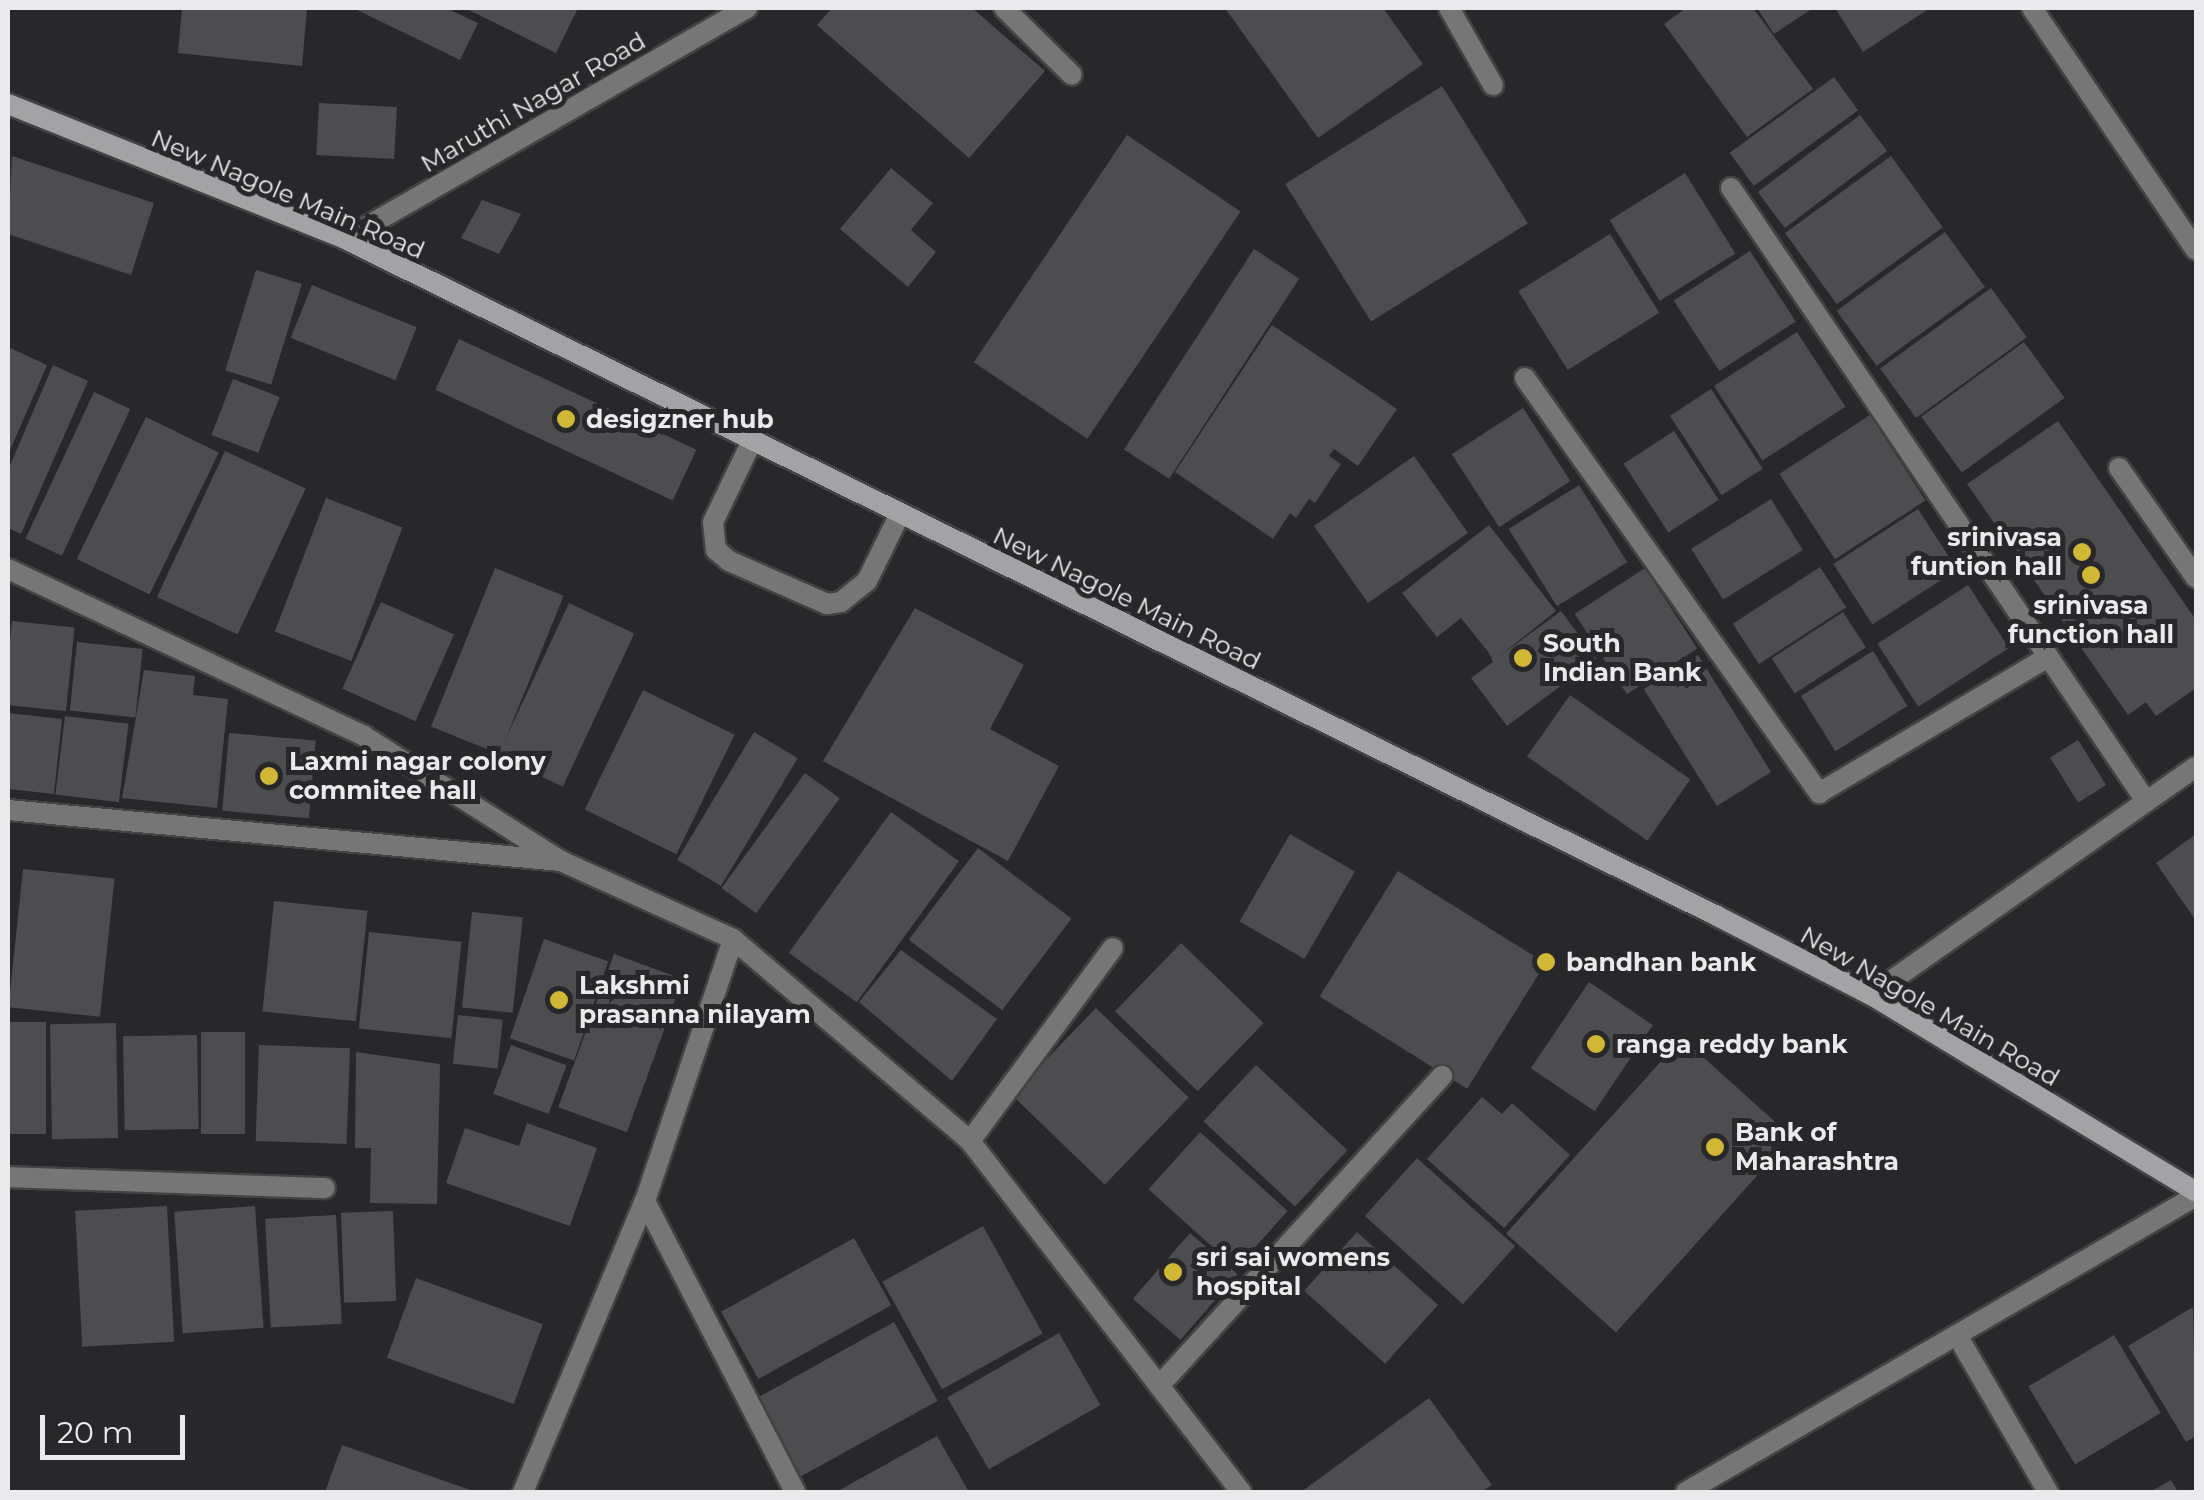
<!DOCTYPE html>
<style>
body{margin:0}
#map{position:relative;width:2204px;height:1500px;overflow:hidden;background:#28272a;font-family:Montserrat,sans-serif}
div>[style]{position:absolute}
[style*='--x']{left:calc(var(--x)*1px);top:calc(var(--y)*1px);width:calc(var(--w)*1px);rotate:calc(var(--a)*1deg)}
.building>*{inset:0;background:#4d4c4f;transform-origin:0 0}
.roads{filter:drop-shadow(2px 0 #434245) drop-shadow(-2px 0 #434245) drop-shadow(0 2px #434245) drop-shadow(0 -2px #434245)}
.lane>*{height:20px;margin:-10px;padding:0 10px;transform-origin:10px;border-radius:10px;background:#777677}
.street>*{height:20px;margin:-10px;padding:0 10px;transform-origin:10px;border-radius:10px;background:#777677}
.secondary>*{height:20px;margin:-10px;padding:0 10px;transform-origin:10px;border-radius:10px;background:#a3a2a4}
.dots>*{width:28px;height:28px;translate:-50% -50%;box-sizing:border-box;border:5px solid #28272a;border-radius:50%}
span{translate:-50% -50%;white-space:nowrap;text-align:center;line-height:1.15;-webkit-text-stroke:10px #28272a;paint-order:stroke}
.street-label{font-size:25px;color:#eae9eb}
.poi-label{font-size:25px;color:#eae9eb;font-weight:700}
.left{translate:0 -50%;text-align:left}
.right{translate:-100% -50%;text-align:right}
.frame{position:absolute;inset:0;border:10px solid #eae9eb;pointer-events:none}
.scale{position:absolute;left:40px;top:1415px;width:145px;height:45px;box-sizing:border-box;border:5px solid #eae9eb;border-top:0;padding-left:12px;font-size:30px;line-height:35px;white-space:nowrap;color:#eae9eb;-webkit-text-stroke:8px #28272a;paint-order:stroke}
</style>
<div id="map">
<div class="building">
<i style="clip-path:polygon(182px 8px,307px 8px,302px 66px,178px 53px)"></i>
<i style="clip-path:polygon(353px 8px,446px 8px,478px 23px,460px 60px)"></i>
<i style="clip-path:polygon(465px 8px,578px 8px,556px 53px)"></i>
<i style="clip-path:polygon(832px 8px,972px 8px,1045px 71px,969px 158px,817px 25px)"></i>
<i style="clip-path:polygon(1225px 8px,1383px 8px,1423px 64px,1318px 138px)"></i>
<i style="clip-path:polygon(1686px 8px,1753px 8px,1813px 89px,1747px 137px,1664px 24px)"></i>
<i style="clip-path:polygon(1757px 8px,1813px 8px,1774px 34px)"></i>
<i style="clip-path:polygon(1835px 8px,1930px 8px,1863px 52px)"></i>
<i style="left:1834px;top:77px;width:41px;height:129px;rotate:54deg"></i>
<i style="left:1442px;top:86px;width:162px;height:185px;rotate:58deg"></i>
<i style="left:319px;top:103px;width:78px;height:52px;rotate:3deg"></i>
<i style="left:1860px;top:115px;width:45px;height:128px;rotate:53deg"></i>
<i style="left:1127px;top:135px;width:137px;height:274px;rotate:34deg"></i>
<i style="clip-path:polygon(12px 156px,154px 203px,131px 275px,8px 234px)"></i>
<i style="left:1891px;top:156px;width:88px;height:131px;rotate:54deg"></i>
<i style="clip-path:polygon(891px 168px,933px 203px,911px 230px,936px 252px,908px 287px,840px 229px)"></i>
<i style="left:1685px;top:173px;width:95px;height:89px;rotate:58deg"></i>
<i style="clip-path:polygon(482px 200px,521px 214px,499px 254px,461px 238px)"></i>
<i style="left:1945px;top:232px;width:68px;height:134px;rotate:54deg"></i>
<i style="left:1610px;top:234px;width:93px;height:108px;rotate:58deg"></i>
<i style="left:1254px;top:249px;width:54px;height:239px;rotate:33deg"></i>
<i style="left:1750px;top:251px;width:84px;height:91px;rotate:57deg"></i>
<i style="left:256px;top:270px;width:48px;height:105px;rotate:17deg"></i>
<i style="left:312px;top:285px;width:113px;height:57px;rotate:22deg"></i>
<i style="left:1991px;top:288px;width:61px;height:137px;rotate:54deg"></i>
<i style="clip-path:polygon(1272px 325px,1397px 409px,1358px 466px,1334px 449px,1329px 456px,1341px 464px,1315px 503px,1309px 499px,1296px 518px,1290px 513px,1273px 539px,1175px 472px)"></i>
<i style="left:1797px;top:332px;width:89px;height:99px;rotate:57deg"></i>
<i style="left:459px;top:339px;width:262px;height:56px;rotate:25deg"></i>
<i style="left:2024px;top:342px;width:69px;height:127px;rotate:54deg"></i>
<i style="clip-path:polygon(8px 347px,47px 365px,8px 455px)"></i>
<i style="clip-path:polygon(53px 365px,88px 381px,21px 534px,8px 528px,8px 470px)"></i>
<i style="left:233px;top:379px;width:50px;height:60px;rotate:21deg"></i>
<i style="left:1711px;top:389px;width:95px;height:49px;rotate:57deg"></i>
<i style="left:94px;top:392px;width:40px;height:162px;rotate:25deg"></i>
<i style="left:1523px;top:408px;width:87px;height:85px;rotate:57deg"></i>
<i style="left:1870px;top:415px;width:102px;height:108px;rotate:57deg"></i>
<i style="left:146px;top:417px;width:81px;height:158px;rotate:26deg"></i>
<i style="clip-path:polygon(2058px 421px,2196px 620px,2196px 688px,2156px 716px,2146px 702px,2128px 715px,1967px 484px)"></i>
<i style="left:1674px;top:431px;width:82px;height:60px;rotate:57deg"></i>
<i style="left:225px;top:451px;width:89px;height:161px;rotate:25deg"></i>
<i style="left:1414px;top:456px;width:94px;height:122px;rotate:55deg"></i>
<i style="left:1579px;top:485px;width:91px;height:83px;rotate:58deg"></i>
<i style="left:326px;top:498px;width:82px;height:143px;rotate:21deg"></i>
<i style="left:1771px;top:499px;width:60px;height:94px;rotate:58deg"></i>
<i style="left:1918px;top:509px;width:72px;height:101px;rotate:57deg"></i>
<i style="clip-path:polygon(1489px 525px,1556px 611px,1497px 658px,1561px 611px,1597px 659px,1507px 726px,1471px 678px,1493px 662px,1489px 653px,1461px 618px,1437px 637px,1402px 593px)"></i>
<i style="left:1820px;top:567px;width:48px;height:104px;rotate:57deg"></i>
<i style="left:495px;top:568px;width:74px;height:171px;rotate:22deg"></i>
<i style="left:1645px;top:568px;width:96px;height:84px;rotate:57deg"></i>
<i style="left:1968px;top:585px;width:75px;height:108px;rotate:57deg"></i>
<i style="left:381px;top:602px;width:80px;height:95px;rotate:24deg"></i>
<i style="left:569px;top:603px;width:72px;height:169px;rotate:25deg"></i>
<i style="clip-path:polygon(915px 608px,1024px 665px,990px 729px,1059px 766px,1008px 861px,823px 761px)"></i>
<i style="left:1843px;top:612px;width:42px;height:85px;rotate:57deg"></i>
<i style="left:12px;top:621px;width:63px;height:84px;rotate:6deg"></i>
<i style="left:77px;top:642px;width:66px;height:69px;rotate:6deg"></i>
<i style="left:1873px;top:651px;width:65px;height:85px;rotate:58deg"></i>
<i style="left:1698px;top:655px;width:138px;height:64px;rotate:58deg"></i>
<i style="clip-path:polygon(144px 670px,195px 676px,193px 695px,228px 699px,217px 808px,122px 798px)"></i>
<i style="left:643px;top:690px;width:102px;height:133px;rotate:26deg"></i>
<i style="left:1570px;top:695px;width:147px;height:75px;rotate:35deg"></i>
<i style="clip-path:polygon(8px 713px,62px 719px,54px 794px,8px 789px)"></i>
<i style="left:65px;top:716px;width:64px;height:79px;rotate:7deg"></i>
<i style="left:754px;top:732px;width:51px;height:149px;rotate:31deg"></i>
<i style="left:229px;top:733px;width:87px;height:78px;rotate:5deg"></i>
<i style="left:2078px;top:740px;width:53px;height:33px;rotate:58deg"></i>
<i style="left:805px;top:773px;width:43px;height:142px;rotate:36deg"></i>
<i style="left:891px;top:812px;width:84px;height:174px;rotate:36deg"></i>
<i style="left:1290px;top:834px;width:75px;height:101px;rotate:30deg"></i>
<i style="clip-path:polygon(2196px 834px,2196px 921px,2156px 863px)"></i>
<i style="left:978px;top:848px;width:117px;height:115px;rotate:37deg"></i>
<i style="left:23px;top:869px;width:92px;height:139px;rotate:6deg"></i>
<i style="left:1398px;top:871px;width:174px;height:148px;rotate:32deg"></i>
<i style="left:274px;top:901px;width:94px;height:111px;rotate:6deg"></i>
<i style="left:472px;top:912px;width:51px;height:96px;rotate:6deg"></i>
<i style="left:369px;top:932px;width:93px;height:97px;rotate:6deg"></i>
<i style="left:544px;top:939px;width:68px;height:105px;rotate:19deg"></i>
<i style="left:1181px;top:943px;width:115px;height:95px;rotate:44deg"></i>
<i style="clip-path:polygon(901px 950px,997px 1019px,952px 1081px,859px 1002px)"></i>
<i style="left:614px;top:954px;width:73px;height:163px;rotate:20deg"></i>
<i style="left:1589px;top:982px;width:77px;height:104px;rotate:34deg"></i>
<i style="left:1096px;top:1008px;width:129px;height:121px;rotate:44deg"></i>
<i style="left:458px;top:1015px;width:45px;height:49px;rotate:6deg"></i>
<i style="left:8px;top:1022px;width:38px;height:112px"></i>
<i style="left:116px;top:1023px;width:115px;height:66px;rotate:89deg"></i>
<i style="left:201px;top:1032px;width:44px;height:102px"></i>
<i style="left:197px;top:1035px;width:94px;height:74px;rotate:89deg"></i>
<i style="left:1682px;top:1038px;width:148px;height:263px;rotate:42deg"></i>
<i style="left:259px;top:1045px;width:91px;height:96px;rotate:2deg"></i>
<i style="left:511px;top:1045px;width:59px;height:52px;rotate:20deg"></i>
<i style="clip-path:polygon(356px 1052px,440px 1064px,437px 1204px,370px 1203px,371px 1148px,355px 1148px)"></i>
<i style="left:1256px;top:1065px;width:125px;height:77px;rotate:43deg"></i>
<i style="clip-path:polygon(1482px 1097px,1502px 1114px,1512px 1103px,1570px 1155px,1504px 1228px,1427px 1159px)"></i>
<i style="clip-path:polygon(527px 1123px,597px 1148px,570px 1226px,446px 1183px,465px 1128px,519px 1146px)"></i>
<i style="left:1200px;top:1132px;width:118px;height:77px;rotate:42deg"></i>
<i style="left:1417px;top:1158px;width:132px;height:78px;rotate:42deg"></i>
<i style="left:167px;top:1206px;width:136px;height:92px;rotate:87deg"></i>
<i style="left:255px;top:1206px;width:122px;height:81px;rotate:86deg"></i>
<i style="left:393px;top:1211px;width:90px;height:52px;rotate:88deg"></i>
<i style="left:336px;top:1215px;width:109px;height:71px;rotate:87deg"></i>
<i style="left:983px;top:1226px;width:123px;height:115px;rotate:61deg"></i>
<i style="left:1357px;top:1232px;width:109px;height:79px;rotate:42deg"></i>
<i style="left:1190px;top:1233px;width:63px;height:87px;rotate:41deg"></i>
<i style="left:854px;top:1238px;width:77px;height:152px;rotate:61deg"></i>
<i style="left:416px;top:1278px;width:135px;height:85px;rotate:20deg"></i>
<i style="clip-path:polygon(2193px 1307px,2196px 1436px,2186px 1442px,2128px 1346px)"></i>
<i style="left:894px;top:1322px;width:90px;height:159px;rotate:61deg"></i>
<i style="left:1059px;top:1333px;width:83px;height:129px;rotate:60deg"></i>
<i style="left:2114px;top:1335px;width:91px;height:100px;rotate:59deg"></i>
<i style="clip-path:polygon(1429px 1398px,1492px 1485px,1481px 1492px,1301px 1492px)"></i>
<i style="clip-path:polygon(937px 1436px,969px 1492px,836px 1492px)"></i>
<i style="clip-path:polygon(342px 1445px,476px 1492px,325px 1492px)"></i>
<i style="clip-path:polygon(2171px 1480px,2178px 1492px,2150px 1492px)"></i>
</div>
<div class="roads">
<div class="lane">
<i style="--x:1004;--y:8;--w:95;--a:44.6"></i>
<i style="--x:1449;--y:8;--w:89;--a:60.3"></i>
<i style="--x:2032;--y:8;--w:292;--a:55.9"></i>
<i style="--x:752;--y:441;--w:90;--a:115.7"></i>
<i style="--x:713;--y:522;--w:28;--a:84"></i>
<i style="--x:716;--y:550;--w:17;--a:40"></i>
<i style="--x:729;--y:561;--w:107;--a:23.7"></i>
<i style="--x:827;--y:604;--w:14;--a:-8"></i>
<i style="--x:841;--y:602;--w:33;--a:-39"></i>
<i style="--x:867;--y:581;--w:75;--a:-63.8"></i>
<i style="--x:2119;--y:468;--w:134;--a:55"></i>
</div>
<div class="street">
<i style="--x:1731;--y:188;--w:740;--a:55.9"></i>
<i style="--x:345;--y:239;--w:464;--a:-29.9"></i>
<i style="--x:1525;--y:378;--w:509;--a:54.68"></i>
<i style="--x:1819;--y:793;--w:264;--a:-30.7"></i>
<i style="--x:8;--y:569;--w:393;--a:25.1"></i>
<i style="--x:364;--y:736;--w:230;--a:32.4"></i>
<i style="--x:8;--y:810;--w:555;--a:5.27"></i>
<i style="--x:561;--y:861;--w:189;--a:24.4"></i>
<i style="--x:733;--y:939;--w:311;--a:40.4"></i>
<i style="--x:970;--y:1141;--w:443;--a:52.3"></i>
<i style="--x:1871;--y:995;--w:397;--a:-35.1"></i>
<i style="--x:970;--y:1141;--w:240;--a:-53.5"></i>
<i style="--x:8;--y:1177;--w:317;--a:2"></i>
<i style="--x:645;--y:1201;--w:327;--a:62.7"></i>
<i style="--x:1957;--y:1335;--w:181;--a:59.9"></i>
<i style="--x:1159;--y:1386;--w:420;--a:-47.6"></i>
<i style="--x:523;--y:1492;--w:316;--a:-67.3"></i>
<i style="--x:645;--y:1201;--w:276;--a:-71.4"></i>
<i style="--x:1686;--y:1492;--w:590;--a:-30.13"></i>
</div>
<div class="secondary">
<i style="--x:8;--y:104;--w:363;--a:21.8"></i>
<i style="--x:345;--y:239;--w:1530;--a:26.26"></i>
<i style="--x:1717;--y:916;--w:173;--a:27.2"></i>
<i style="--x:1871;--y:995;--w:380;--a:31.2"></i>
</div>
</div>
<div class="dots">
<i style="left:566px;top:419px;background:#d0b736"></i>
<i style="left:2082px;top:552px;background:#d0b736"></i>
<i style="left:2091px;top:575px;background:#d0b736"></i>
<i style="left:1523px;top:658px;background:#d0b736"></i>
<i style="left:269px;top:776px;background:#d0b736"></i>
<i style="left:1546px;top:962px;background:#d0b736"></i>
<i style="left:559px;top:1000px;background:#d0b736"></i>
<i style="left:1596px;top:1044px;background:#d0b736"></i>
<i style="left:1715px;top:1147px;background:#d0b736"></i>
<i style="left:1173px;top:1272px;background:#d0b736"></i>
</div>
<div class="street-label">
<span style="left:533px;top:102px;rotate:-30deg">Maruthi Nagar Road</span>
<span style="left:288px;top:194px;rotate:23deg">New Nagole Main Road</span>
<span style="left:1127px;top:598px;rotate:26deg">New Nagole Main Road</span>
<span style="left:1930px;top:1006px;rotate:30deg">New Nagole Main Road</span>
</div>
<div class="poi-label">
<span class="left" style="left:586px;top:419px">desigzner hub</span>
<span class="right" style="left:2062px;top:552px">srinivasa<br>funtion hall</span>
<span style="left:2091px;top:620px">srinivasa<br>function hall</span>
<span class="left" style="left:1543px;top:658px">South<br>Indian Bank</span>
<span class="left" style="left:289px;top:776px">Laxmi nagar colony<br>commitee hall</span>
<span class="left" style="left:1566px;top:962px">bandhan bank</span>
<span class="left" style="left:579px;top:1000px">Lakshmi<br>prasanna nilayam</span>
<span class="left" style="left:1616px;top:1044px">ranga reddy bank</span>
<span class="left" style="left:1735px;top:1147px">Bank of<br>Maharashtra</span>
<span class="left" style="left:1196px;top:1272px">sri sai womens<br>hospital</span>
</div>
<div class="frame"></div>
<div class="scale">20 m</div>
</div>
